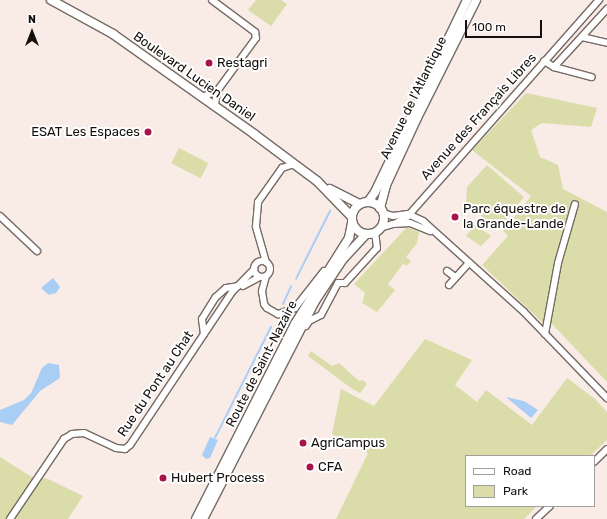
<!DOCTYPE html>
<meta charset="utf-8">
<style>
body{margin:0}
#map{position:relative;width:607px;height:519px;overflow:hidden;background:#f9ebe5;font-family:Rubik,sans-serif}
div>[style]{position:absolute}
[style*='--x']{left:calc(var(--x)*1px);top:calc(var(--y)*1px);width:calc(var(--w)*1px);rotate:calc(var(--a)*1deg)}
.green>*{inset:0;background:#dadda9;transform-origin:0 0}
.water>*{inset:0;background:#a9cef6}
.stream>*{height:1.5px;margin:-0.75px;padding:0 0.75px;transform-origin:0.75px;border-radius:0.75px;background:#a9cef6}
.roads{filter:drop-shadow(1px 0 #756a64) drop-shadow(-1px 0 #756a64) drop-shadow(0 1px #756a64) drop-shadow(0 -1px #756a64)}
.minor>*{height:6px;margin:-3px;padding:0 3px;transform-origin:3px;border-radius:3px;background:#fff}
.minor>.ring{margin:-3px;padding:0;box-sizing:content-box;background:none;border:6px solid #fff;border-radius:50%}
.major>*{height:8px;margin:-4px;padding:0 4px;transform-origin:4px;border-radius:4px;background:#fff}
.major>.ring{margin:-4px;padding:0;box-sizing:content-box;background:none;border:8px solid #fff;border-radius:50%}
.dots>*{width:11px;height:11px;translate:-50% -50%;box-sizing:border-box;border:2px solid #fff;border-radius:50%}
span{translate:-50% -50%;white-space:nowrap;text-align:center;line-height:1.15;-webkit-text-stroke:4px #fff;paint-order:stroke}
.poi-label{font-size:13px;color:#130f0d}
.left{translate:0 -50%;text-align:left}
.right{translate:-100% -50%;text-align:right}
.street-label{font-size:13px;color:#130f0d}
.legend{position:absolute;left:465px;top:455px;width:130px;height:52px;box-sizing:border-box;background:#fff;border:1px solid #a19f9e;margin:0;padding:5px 7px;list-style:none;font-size:12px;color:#130f0d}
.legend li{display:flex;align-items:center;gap:8px;height:20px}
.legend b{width:20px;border:1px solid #a19f9e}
.north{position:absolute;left:12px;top:12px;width:40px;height:40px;-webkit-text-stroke:3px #fff;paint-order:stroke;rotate:0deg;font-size:11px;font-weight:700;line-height:16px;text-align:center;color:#130f0d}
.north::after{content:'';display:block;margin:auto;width:14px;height:18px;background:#130f0d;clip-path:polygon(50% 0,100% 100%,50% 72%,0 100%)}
.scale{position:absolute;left:465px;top:20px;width:77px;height:18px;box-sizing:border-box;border:2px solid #130f0d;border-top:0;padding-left:5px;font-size:12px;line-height:14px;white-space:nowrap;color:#130f0d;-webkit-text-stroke:3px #fff;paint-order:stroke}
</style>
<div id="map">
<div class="green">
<i style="clip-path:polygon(256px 0,281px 0,287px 4px,271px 26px,248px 10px)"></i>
<i style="clip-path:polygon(526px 93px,597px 108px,591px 127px,542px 123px,531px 130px,540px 157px,558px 165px,563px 189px,607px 212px,607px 382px,553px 325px,543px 323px,482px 265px,508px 236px,503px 231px,531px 196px,472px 150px)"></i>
<i style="left:179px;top:148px;width:33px;height:17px;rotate:27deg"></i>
<i style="clip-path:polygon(487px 165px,524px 197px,501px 225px,491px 224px,466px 203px,467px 187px)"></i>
<i style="clip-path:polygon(475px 225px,491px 236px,481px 246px,466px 236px)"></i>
<i style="clip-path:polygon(407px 227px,419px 232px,417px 243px,406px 257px,411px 261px,407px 266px,403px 264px,388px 284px,395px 290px,377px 312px,362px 303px,365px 293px,354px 284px)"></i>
<i style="clip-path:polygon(425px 339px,472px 360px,455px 385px,477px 402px,486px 390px,532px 425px,567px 378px,595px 399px,607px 412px,607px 440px,590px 456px,466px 456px,466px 506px,537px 506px,524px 519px,336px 519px,368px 453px,332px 434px,341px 389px,374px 406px)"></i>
<i style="clip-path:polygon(311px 351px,332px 366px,339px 363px,359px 381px,363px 380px,367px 384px,360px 393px,351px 388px,308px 356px)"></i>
<i style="clip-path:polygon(0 457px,32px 477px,48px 479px,83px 496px,68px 519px,0 519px)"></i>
</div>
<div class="water">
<i style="clip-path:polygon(53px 278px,60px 287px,56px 293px,49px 295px,41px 288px)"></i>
<i style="clip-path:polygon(48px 363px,59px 365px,60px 378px,40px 391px,12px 425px,0 422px,0 410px,24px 400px,31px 393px,42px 368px)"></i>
<i style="clip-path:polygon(506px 397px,524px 401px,538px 410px,531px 418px)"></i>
<i style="clip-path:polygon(210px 437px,218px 440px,210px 458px,206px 459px,202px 455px)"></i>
</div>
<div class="stream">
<i style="--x:296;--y:279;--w:76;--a:-63.4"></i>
<i style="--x:283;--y:304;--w:19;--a:-65"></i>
<i style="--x:215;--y:438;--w:124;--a:-63.2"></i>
</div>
<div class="roads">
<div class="minor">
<i style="--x:212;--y:0;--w:54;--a:36.7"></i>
<i style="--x:255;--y:32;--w:6;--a:81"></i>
<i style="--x:256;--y:38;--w:66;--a:126.3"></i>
<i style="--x:217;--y:91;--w:15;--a:98"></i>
<i style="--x:582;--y:37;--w:26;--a:13"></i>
<i style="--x:544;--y:61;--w:12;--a:31"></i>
<i style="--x:554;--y:67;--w:39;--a:15"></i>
<i style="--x:554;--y:67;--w:79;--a:-47.6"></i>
<i style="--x:202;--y:97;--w:16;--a:-22"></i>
<i style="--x:383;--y:213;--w:10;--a:17"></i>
<i style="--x:393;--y:216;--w:15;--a:-8"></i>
<i style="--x:408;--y:214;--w:17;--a:25"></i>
<i style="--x:423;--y:221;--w:136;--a:42"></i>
<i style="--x:524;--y:312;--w:120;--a:46"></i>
<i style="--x:0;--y:216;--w:51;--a:43.4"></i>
<i style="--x:396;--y:223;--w:13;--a:-29"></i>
<i style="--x:407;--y:217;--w:290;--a:-48.5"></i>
<i style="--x:380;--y:228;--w:14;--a:-17"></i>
<i style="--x:393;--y:224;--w:17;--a:-3"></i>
<i style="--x:410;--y:223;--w:22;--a:22"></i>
<i class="ring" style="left:254px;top:261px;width:10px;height:10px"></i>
<i style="--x:266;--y:262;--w:37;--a:-106"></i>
<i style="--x:256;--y:226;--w:24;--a:-85"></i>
<i style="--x:258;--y:202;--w:42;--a:-54.8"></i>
<i style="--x:282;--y:168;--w:13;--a:-18"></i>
<i style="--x:447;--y:271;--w:10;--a:37"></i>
<i style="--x:266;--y:276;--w:16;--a:105"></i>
<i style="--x:262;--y:291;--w:13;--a:81"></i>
<i style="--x:264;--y:304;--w:5;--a:53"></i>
<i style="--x:267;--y:308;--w:13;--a:29"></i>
<i style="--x:278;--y:314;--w:18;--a:-19"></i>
<i style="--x:295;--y:308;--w:47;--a:-51.9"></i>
<i style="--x:338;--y:283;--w:7;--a:0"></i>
<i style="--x:345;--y:283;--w:47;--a:-47.6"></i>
<i style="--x:377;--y:248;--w:16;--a:-97"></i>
<i style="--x:449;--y:285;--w:30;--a:-48"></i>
<i style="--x:243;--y:286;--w:18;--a:-29"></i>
<i style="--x:306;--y:326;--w:6;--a:-59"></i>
<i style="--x:309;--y:321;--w:13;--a:-27"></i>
<i style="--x:321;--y:315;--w:36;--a:-62"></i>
<i style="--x:204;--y:334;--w:15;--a:-98"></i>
<i style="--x:202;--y:319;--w:26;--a:-58"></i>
<i style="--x:216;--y:297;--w:13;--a:-42"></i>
<i style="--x:226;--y:288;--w:12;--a:-9"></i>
<i style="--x:545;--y:334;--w:72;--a:-79.6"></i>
<i style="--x:558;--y:263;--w:61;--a:-73.9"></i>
<i style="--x:594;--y:462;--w:18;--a:-45"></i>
<i style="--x:10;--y:519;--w:97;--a:-56"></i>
<i style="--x:64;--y:439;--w:9;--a:-32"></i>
<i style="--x:72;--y:434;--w:12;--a:-5"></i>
<i style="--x:84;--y:433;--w:35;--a:25"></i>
<i style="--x:116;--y:448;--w:9;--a:6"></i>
<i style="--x:125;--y:449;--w:6;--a:-39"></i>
<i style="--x:130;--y:445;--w:184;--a:-56.3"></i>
<i style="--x:232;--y:292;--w:32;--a:-46"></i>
<i style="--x:536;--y:519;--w:19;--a:-43"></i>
</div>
<div class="major">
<i style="--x:51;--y:0;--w:71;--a:28.7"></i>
<i style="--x:113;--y:34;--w:173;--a:35.3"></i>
<i style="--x:254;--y:134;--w:79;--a:36.7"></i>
<i style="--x:317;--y:181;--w:50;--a:45.8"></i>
<i style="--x:330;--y:189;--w:33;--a:27"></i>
<i style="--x:368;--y:202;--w:12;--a:-55"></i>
<i style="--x:375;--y:192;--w:213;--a:-64.4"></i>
<i class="ring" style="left:352px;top:202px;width:24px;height:24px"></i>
<i style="--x:380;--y:208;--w:24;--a:-75"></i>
<i style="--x:386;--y:185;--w:74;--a:-65.2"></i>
<i style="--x:417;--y:118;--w:132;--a:-63.4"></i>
<i style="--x:196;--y:519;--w:219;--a:-63.1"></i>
<i style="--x:295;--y:324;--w:102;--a:-57.9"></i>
<i style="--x:349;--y:238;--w:16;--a:-79"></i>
<i style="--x:203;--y:519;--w:245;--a:-62.8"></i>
<i style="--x:315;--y:301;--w:50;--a:-56.3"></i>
<i style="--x:343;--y:259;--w:34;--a:-47"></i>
</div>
</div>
<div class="dots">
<i style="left:209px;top:63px;background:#a7134a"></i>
<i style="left:148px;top:132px;background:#a7134a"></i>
<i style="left:455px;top:217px;background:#a7134a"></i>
<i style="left:303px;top:443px;background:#a7134a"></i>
<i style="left:310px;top:467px;background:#a7134a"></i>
<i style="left:163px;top:478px;background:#a7134a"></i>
</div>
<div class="poi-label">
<span class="left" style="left:217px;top:63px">Restagri</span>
<span class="right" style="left:140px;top:132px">ESAT Les Espaces</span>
<span class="left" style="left:463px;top:217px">Parc équestre de<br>la Grande-Lande</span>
<span class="left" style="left:311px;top:443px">AgriCampus</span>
<span class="left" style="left:318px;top:467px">CFA</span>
<span class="left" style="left:171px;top:478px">Hubert Process</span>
</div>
<div class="street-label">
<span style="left:194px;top:77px;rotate:35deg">Boulevard Lucien Daniel</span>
<span style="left:414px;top:98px;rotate:-64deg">Avenue de l'Atlantique</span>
<span style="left:479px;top:117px;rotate:-48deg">Avenue des Français Libres</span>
<span style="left:262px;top:364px;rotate:-63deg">Route de Saint-Nazaire</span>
<span style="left:156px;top:384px;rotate:-56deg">Rue du Pont au Chat</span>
</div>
<ul class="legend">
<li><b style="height:5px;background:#fff"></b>Road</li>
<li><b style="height:11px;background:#dadda9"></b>Park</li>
</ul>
<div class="north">N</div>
<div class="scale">100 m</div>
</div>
